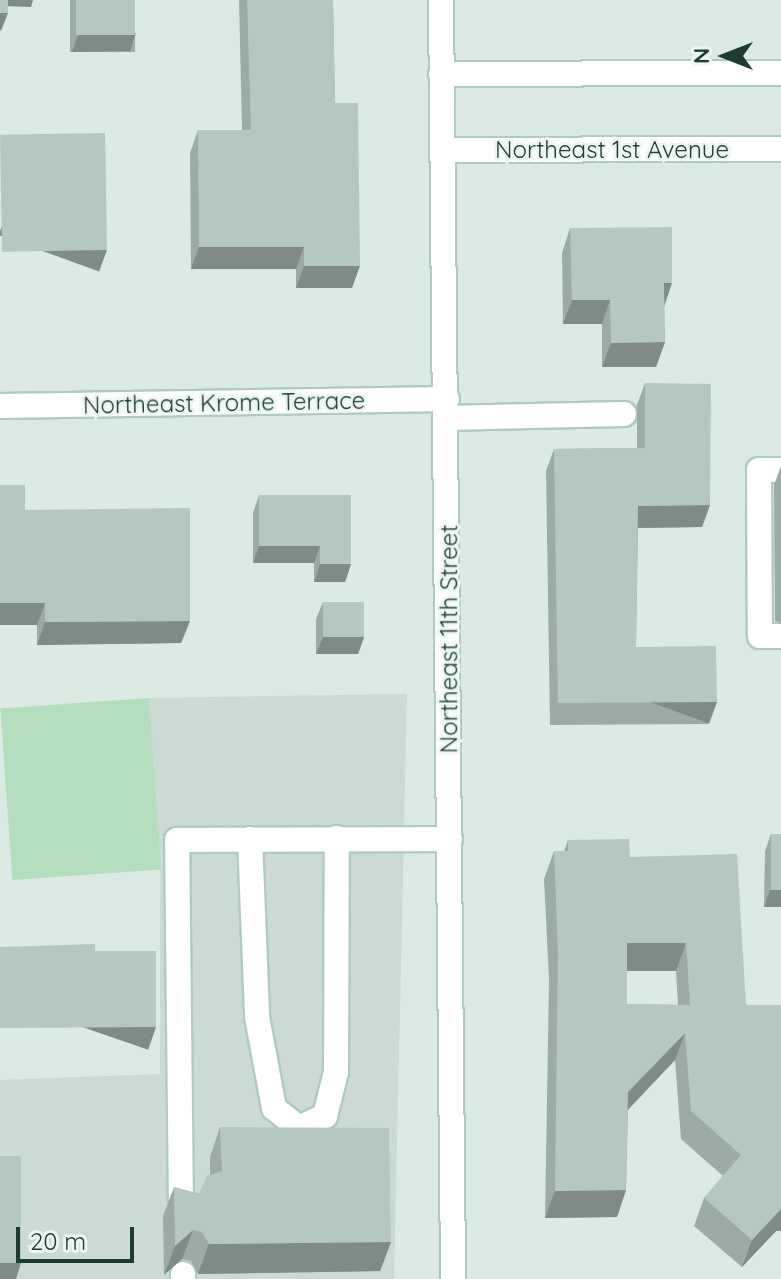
<!DOCTYPE html>
<style>
body{margin:0}
#map{position:relative;width:781px;height:1279px;overflow:hidden;background:#dceae4;font-family:Quicksand,sans-serif}
div>[style]{position:absolute}
[style*='--x']{left:calc(var(--x)*1px);top:calc(var(--y)*1px);width:calc(var(--w)*1px);rotate:calc(var(--a)*1deg)}
.built>*{inset:0;background:#cbdad3}
.green>*{inset:0;background:#b3debd;transform-origin:0 0}
.roads{filter:drop-shadow(2px 0 #afcbc0) drop-shadow(-2px 0 #afcbc0) drop-shadow(0 2px #afcbc0) drop-shadow(0 -2px #afcbc0)}
.lane>*{height:24px;margin:-12px;padding:0 12px;transform-origin:12px;border-radius:12px;background:#fff}
.street>*{height:24px;margin:-12px;padding:0 12px;transform-origin:12px;border-radius:12px;background:#fff}
.secondary>*{height:24px;margin:-12px;padding:0 12px;transform-origin:12px;border-radius:12px;background:#fff}
.wall>*{inset:0;background:#9caca4;transform-origin:0 0}
.shaded-wall>*{inset:0;background:#7f8c86;transform-origin:0 0}
.building>*{inset:0;background:#b5c8bf;transform-origin:0 0}
span{translate:-50% -50%;white-space:nowrap;text-align:center;line-height:1.15;-webkit-text-stroke:6px #edf7f2;paint-order:stroke}
.street-label{font-size:24px;color:#1d3b32}
.north{position:absolute;left:685px;top:16px;width:80px;height:80px;-webkit-text-stroke:6px #edf7f2;paint-order:stroke;rotate:270deg;font-size:22px;font-weight:700;line-height:32px;text-align:center;color:#1d3b32}
.north::after{content:'';display:block;margin:auto;width:28px;height:36px;background:#1d3b32;clip-path:polygon(50% 0,100% 100%,50% 72%,0 100%)}
.scale{position:absolute;left:16px;top:1227px;width:118px;height:36px;box-sizing:border-box;border:4px solid #1d3b32;border-top:0;padding-left:10px;font-size:24px;line-height:28px;white-space:nowrap;color:#1d3b32;-webkit-text-stroke:6px #edf7f2;paint-order:stroke}
</style>
<div id="map">
<div class="built">
<i style="clip-path:polygon(407px 694px,394px 1279px,0 1279px,0 1080px,160px 1074px,160px 870px,149px 698px)"></i>
</div>
<div class="green">
<i style="left:149px;top:698px;width:172px;height:149px;rotate:86deg"></i>
</div>
<div class="roads">
<div class="lane">
<i style="--x:447;--y:418;--w:177;--a:-1.3"></i>
<i style="--x:781;--y:470;--w:22;--a:180"></i>
<i style="--x:759;--y:470;--w:166;--a:89.7"></i>
<i style="--x:760;--y:636;--w:21;--a:0"></i>
<i style="--x:250;--y:839;--w:178;--a:87.7"></i>
<i style="--x:257;--y:1017;--w:93;--a:79.4"></i>
<i style="--x:274;--y:1108;--w:32;--a:39"></i>
<i style="--x:299;--y:1128;--w:29;--a:-25"></i>
<i style="--x:325;--y:1116;--w:45;--a:-76"></i>
<i style="--x:336;--y:1072;--w:234;--a:-89.8"></i>
<i style="--x:181;--y:1210;--w:370;--a:-90.6"></i>
<i style="--x:177;--y:840;--w:273;--a:-0.2"></i>
<i style="--x:183;--y:1279;--w:5;--a:-90"></i>
</div>
<div class="street">
<i style="--x:441;--y:74;--w:340;--a:-0.2"></i>
<i style="--x:442;--y:150;--w:339;--a:-0.2"></i>
<i style="--x:0;--y:406;--w:447;--a:-0.9"></i>
</div>
<div class="secondary">
<i style="--x:441;--y:0;--w:1279;--a:89.46"></i>
</div>
</div>
<div class="wall">
<i style="left:70px;top:0;width:65px;height:52px"></i>
<i style="clip-path:polygon(239px 0,333px 0,335px 103px,352px 288px,296px 288px,296px 269px,191px 269px,190px 153px,198px 130px,242px 130px)"></i>
<i style="clip-path:polygon(570px 228px,664px 306px,665px 342px,656px 367px,602px 367px,602px 324px,563px 324px,562px 253px)"></i>
<i style="clip-path:polygon(645px 383px,710px 505px,702px 527px,638px 528px,636px 647px,709px 724px,550px 725px,546px 471px,554px 449px,637px 448px,637px 405px)"></i>
<i style="clip-path:polygon(781px 466px,781px 623px,775px 621px,774px 485px)"></i>
<i style="clip-path:polygon(259px 495px,351px 564px,345px 582px,314px 582px,314px 563px,253px 563px,253px 513px)"></i>
<i style="clip-path:polygon(25px 510px,190px 621px,181px 643px,37px 645px,37px 625px)"></i>
<i style="clip-path:polygon(323px 602px,364px 637px,358px 654px,316px 654px,316px 619px)"></i>
<i style="clip-path:polygon(771px 834px,781px 834px,781px 907px,764px 907px,765px 851px)"></i>
<i style="clip-path:polygon(evenodd,568px 840px,630px 857px,746px 1005px,781px 1005px,781px 1231px,776px 1231px,742px 1267px,694px 1226px,704px 1198px,723px 1176px,681px 1139px,675px 1060px,628px 1110px,626px 1190px,617px 1217px,545px 1218px,549px 980px,544px 879px,554px 851px,564px 851px,568px 840px,627px 971px,676px 971px,678px 1005px,627px 1004px,627px 971px)"></i>
<i style="clip-path:polygon(220px 1127px,391px 1242px,380px 1271px,198px 1274px,191px 1261px,182px 1259px,164px 1275px,163px 1216px,174px 1187px,199px 1194px,210px 1175px,210px 1157px)"></i>
</div>
<div class="shaded-wall">
<i style="clip-path:polygon(4px 0,33px 0,31px 7px,2px 6px)"></i>
<i style="clip-path:polygon(0 13px,8px 13px,1px 31px,0 30px)"></i>
<i style="clip-path:polygon(136px 33px,130px 51px,72px 52px,78px 35px)"></i>
<i style="clip-path:polygon(199px 247px,304px 247px,296px 269px,191px 269px)"></i>
<i style="left:107px;top:250px;width:23px;height:107px;rotate:110deg"></i>
<i style="clip-path:polygon(304px 266px,360px 266px,352px 288px,296px 288px)"></i>
<i style="clip-path:polygon(664px 283px,672px 283px,664px 307px)"></i>
<i style="clip-path:polygon(572px 300px,610px 300px,602px 324px,563px 324px)"></i>
<i style="clip-path:polygon(665px 342px,656px 367px,602px 367px,611px 343px)"></i>
<i style="clip-path:polygon(710px 505px,702px 527px,630px 528px,638px 506px)"></i>
<i style="clip-path:polygon(259px 546px,320px 546px,314px 563px,253px 563px)"></i>
<i style="clip-path:polygon(320px 564px,351px 564px,345px 582px,314px 582px)"></i>
<i style="clip-path:polygon(0 603px,45px 603px,37px 625px,0 625px)"></i>
<i style="clip-path:polygon(190px 621px,181px 643px,37px 645px,45px 622px)"></i>
<i style="clip-path:polygon(323px 637px,364px 637px,358px 654px,316px 654px)"></i>
<i style="left:717px;top:702px;width:23px;height:159px;rotate:110deg"></i>
<i style="clip-path:polygon(781px 889px,781px 907px,764px 907px,770px 890px)"></i>
<i style="clip-path:polygon(627px 943px,686px 943px,676px 971px,617px 971px)"></i>
<i style="left:156px;top:1027px;width:24px;height:156px;rotate:109deg"></i>
<i style="clip-path:polygon(685px 1033px,675px 1060px,618px 1120px,628px 1092px)"></i>
<i style="clip-path:polygon(626px 1190px,617px 1217px,545px 1218px,555px 1191px)"></i>
<i style="clip-path:polygon(781px 1209px,781px 1231px,776px 1231px,742px 1267px,752px 1240px)"></i>
<i style="clip-path:polygon(193px 1230px,182px 1259px,164px 1275px,175px 1246px)"></i>
<i style="clip-path:polygon(391px 1242px,380px 1271px,198px 1274px,209px 1244px)"></i>
<i style="clip-path:polygon(0 1263px,21px 1263px,16px 1279px,0 1279px)"></i>
</div>
<div class="building">
<i style="left:0;top:0;width:8px;height:13px"></i>
<i style="left:76px;top:0;width:59px;height:35px"></i>
<i style="clip-path:polygon(247px 0,333px 0,335px 103px,358px 103px,360px 266px,304px 266px,304px 247px,199px 247px,198px 130px,251px 130px)"></i>
<i style="left:105px;top:133px;width:117px;height:105px;rotate:89deg"></i>
<i style="clip-path:polygon(672px 227px,672px 283px,664px 283px,665px 342px,611px 343px,610px 300px,572px 300px,570px 228px)"></i>
<i style="clip-path:polygon(645px 383px,711px 384px,710px 505px,638px 506px,636px 647px,716px 646px,717px 702px,558px 703px,554px 449px,645px 448px)"></i>
<i style="clip-path:polygon(0 485px,25px 485px,25px 510px,190px 508px,190px 621px,45px 622px,45px 603px,0 603px)"></i>
<i style="clip-path:polygon(259px 495px,351px 495px,351px 564px,320px 564px,320px 546px,259px 546px)"></i>
<i style="left:323px;top:602px;width:41px;height:35px"></i>
<i style="left:771px;top:834px;width:10px;height:56px"></i>
<i style="clip-path:polygon(evenodd,629px 839px,630px 857px,737px 854px,746px 1005px,781px 1005px,781px 1209px,752px 1240px,704px 1198px,741px 1155px,691px 1111px,685px 1033px,628px 1092px,626px 1190px,555px 1191px,558px 953px,554px 851px,568px 851px,568px 840px,629px 839px,627px 943px,686px 943px,690px 1005px,627px 1004px,627px 943px)"></i>
<i style="clip-path:polygon(95px 944px,95px 951px,156px 951px,156px 1027px,0 1028px,0 947px)"></i>
<i style="clip-path:polygon(220px 1127px,389px 1128px,391px 1242px,209px 1244px,202px 1232px,193px 1230px,175px 1246px,174px 1187px,199px 1194px,207px 1176px,222px 1171px)"></i>
<i style="left:0;top:1156px;width:21px;height:107px"></i>
</div>
<div class="street-label">
<span style="left:612px;top:150px">Northeast 1st Avenue</span>
<span style="left:224px;top:403px;rotate:-1deg">Northeast Krome Terrace</span>
<span style="left:449px;top:639px;rotate:-90deg">Northeast 11th Street</span>
</div>
<div class="north">N</div>
<div class="scale">20 m</div>
</div>
